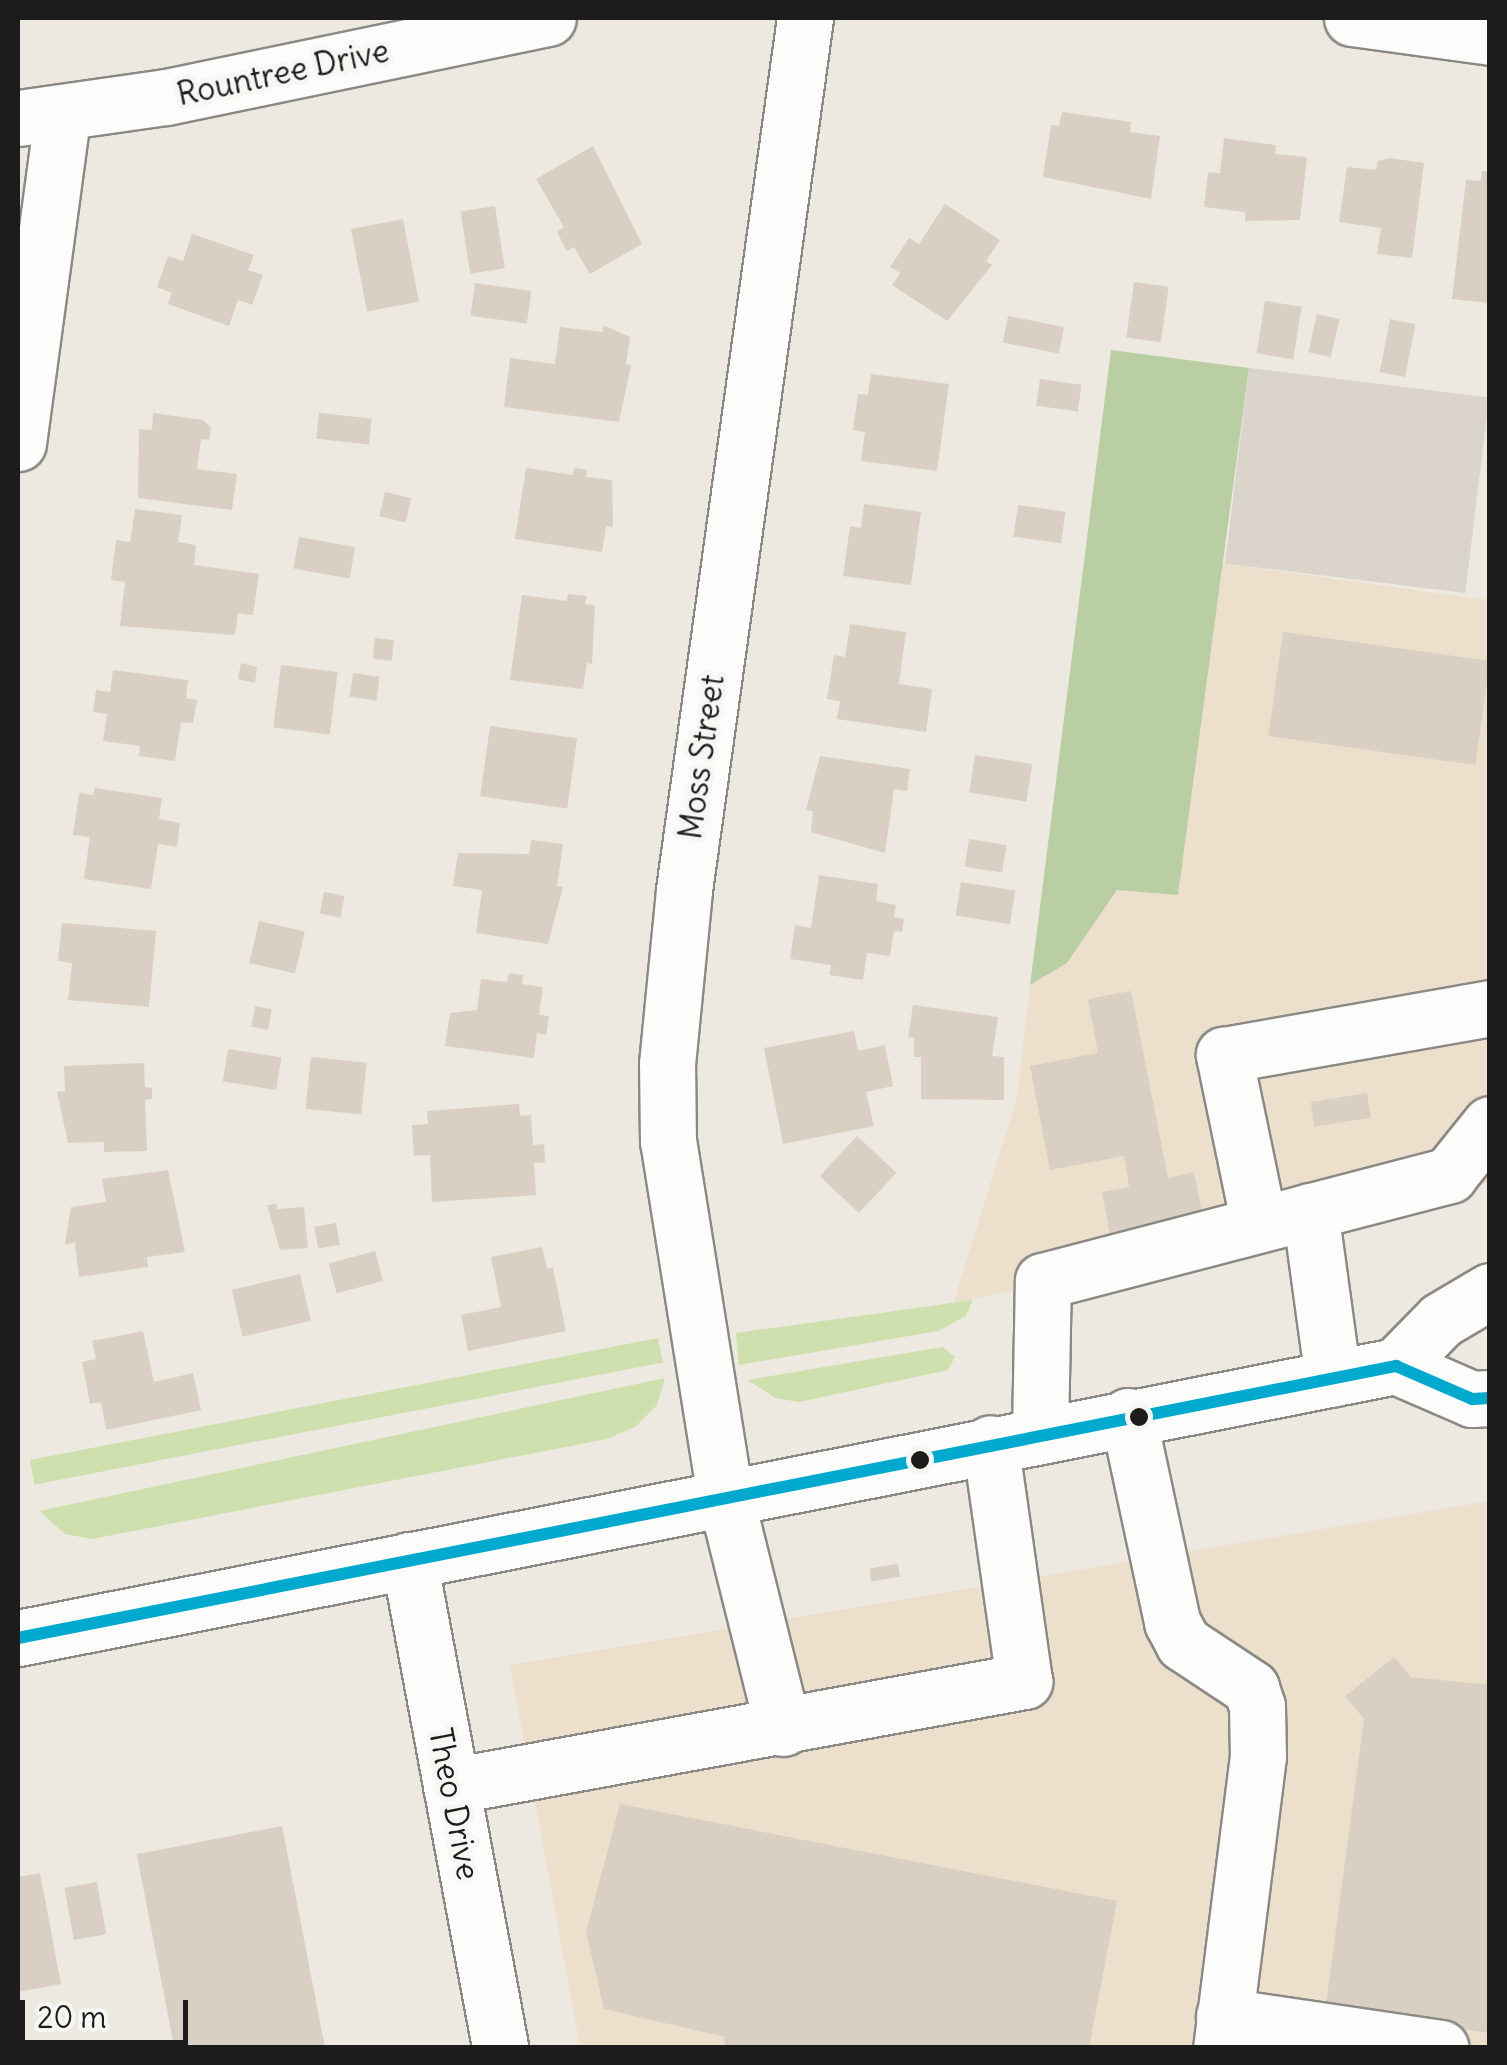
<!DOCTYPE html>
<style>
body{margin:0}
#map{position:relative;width:1507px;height:2065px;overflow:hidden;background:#ede9e1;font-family:Delius,sans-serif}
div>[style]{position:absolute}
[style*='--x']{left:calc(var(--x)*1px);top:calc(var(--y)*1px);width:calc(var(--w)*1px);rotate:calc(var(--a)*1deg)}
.built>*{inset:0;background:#ece0cc}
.industrial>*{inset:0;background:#dad4ca;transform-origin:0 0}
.green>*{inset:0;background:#cee0ad;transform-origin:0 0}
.forest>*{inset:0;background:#b9cfa3}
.building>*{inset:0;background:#dacfc3;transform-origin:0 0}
.roads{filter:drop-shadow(2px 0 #8b8985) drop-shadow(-2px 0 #8b8985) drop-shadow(0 2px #8b8985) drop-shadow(0 -2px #8b8985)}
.minor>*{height:55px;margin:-27.5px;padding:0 27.5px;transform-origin:27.5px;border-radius:27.5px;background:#fcfcfa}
.major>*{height:55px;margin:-27.5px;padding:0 27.5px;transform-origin:27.5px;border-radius:27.5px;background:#fcfcfa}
.bus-1>*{height:12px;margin:-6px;padding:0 6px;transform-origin:6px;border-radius:6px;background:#00a9ce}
.dots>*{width:28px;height:28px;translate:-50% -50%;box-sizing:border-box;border:5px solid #f6f6f2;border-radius:50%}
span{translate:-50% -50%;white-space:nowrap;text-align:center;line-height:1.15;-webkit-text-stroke:10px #f6f6f2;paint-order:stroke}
.street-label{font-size:32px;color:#1c1c1c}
.frame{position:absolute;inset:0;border:20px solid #1c1c1c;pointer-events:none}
.scale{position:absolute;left:20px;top:2000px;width:168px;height:45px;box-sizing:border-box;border:5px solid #1c1c1c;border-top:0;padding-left:12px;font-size:30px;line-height:35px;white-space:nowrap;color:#1c1c1c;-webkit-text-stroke:8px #f6f6f2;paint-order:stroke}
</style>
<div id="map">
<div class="built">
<i style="clip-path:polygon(1220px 563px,1489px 600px,1489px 1183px,953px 1304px,1017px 1098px,1030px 985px,1067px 963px,1117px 890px,1178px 895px)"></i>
<i style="clip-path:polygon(1489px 1501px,1489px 2047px,580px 2047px,510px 1665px)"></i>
</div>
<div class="industrial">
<i style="left:1249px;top:368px;width:242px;height:197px;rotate:7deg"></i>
</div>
<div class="green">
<i style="clip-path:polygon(973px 1300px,966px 1316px,938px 1331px,739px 1365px,736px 1333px)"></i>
<i style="left:658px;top:1338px;width:25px;height:640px;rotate:79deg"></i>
<i style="clip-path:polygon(943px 1347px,955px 1357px,948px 1370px,799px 1402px,776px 1398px,747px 1380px)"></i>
<i style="clip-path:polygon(665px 1378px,657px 1405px,635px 1427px,607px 1439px,92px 1539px,65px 1534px,39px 1511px)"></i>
</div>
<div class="forest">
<i style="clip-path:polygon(1111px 350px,1249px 368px,1178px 895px,1117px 890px,1067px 963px,1030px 985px)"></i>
</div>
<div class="building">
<i style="clip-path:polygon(1062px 112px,1131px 122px,1130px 132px,1160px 136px,1151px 199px,1043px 177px,1051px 125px,1059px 126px)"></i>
<i style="clip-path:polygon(1224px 138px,1276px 145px,1275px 154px,1307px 157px,1300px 220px,1245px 221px,1245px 212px,1204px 207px,1208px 172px,1220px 173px)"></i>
<i style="clip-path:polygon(593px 146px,642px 244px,590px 274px,574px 247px,567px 251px,557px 232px,564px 227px,536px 179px)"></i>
<i style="clip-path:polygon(1390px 158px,1424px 163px,1412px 258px,1377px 254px,1381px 228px,1339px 222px,1347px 167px,1376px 170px,1378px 161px)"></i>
<i style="clip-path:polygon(1482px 171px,1490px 172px,1489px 303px,1452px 299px,1466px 180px,1481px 181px)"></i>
<i style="clip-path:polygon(945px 204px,1000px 240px,986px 261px,992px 265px,947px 321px,892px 285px,900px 273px,890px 267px,909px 238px,919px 244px)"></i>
<i style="left:495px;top:206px;width:63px;height:35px;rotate:81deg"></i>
<i style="left:403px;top:219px;width:84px;height:53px;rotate:79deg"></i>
<i style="clip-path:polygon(192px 234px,254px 255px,248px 270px,263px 275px,252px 305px,238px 300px,229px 326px,168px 304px,172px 293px,157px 287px,168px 256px,183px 261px)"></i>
<i style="left:1134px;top:282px;width:35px;height:56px;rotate:8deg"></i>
<i style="left:475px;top:283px;width:57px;height:33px;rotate:8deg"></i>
<i style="left:1265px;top:301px;width:37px;height:53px;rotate:9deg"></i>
<i style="left:1317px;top:314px;width:23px;height:39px;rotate:13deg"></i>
<i style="left:1008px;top:316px;width:57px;height:27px;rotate:11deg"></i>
<i style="left:1390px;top:319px;width:26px;height:54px;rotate:11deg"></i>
<i style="clip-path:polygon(603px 325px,630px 337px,626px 364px,631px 365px,619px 422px,504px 407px,510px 358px,555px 364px,560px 327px,603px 332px)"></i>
<i style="clip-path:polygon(871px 374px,949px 384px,937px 471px,861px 461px,865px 432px,853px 430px,858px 394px,868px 395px)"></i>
<i style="left:1040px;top:379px;width:42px;height:27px;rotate:8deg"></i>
<i style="clip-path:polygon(153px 413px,203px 420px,211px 427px,209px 440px,201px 439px,197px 469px,237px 474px,232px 510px,138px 498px,139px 429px,152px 430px)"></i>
<i style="left:319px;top:413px;width:53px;height:26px;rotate:6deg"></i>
<i style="clip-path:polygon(526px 468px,573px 475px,574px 468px,587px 470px,586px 477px,612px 480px,613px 527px,606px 526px,602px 552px,515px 539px)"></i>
<i style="left:385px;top:492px;width:27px;height:25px;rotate:13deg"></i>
<i style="clip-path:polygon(864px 504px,921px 512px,911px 585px,843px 576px,850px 526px,861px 528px)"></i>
<i style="left:1018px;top:505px;width:48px;height:32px;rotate:8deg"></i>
<i style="clip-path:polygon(135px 509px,182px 515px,178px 542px,196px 545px,194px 565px,259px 574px,253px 615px,238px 613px,235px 635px,120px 626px,125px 582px,111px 580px,116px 540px,130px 542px)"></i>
<i style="left:299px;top:537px;width:57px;height:32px;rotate:10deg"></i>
<i style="clip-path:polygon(568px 594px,587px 596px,585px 604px,595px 605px,592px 664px,587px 663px,583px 689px,510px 680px,522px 595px,567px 601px)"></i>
<i style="clip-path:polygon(850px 624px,906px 632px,899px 684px,932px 689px,926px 732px,837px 719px,840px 701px,827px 699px,834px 655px,845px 657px)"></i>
<i style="left:1283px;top:632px;width:209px;height:105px;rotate:8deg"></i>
<i style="left:375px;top:638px;width:19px;height:21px;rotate:6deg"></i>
<i style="clip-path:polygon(241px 663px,257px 667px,255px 683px,238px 679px)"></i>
<i style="left:281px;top:665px;width:57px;height:63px;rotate:7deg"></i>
<i style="clip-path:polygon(113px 670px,188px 680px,186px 698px,197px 700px,193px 723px,181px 722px,175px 761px,139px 756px,140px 746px,103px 741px,107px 714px,93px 712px,96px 690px,110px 692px)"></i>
<i style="left:353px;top:673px;width:27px;height:24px;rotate:8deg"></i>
<i style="left:490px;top:726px;width:88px;height:71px;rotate:8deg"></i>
<i style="left:975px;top:755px;width:58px;height:38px;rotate:9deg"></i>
<i style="clip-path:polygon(820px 756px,910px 769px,907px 791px,894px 789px,885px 853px,811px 832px,813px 811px,806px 810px)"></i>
<i style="clip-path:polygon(95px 788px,162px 798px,159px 819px,180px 823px,177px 847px,158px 844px,151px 889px,84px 879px,90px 837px,73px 835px,79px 793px,93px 795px)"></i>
<i style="left:969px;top:839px;width:38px;height:28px;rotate:9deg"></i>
<i style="clip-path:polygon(531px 840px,563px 844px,557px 886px,563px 887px,548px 944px,476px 933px,482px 890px,453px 886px,458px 853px,529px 854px)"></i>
<i style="clip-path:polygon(819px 875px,878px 884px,876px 901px,896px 905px,894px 917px,904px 919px,902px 932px,894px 931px,890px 956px,867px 953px,863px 980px,829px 975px,831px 965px,790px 959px,795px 925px,811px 928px)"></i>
<i style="left:961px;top:882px;width:55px;height:34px;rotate:9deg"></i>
<i style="left:324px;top:892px;width:21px;height:22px;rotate:11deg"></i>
<i style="left:259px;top:921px;width:47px;height:43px;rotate:13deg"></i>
<i style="clip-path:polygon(62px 923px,156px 931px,149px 1007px,68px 1000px,72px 963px,58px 961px)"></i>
<i style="clip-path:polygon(509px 973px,523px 975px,522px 984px,543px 987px,539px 1015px,549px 1016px,546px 1035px,537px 1033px,534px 1058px,445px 1046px,450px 1013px,477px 1010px,481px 979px,507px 982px)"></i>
<i style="clip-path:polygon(1131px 991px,1168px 1178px,1194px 1172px,1205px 1227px,1112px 1245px,1102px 1192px,1129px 1187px,1124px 1156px,1050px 1170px,1030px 1066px,1098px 1053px,1088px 999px)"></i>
<i style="clip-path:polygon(913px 1005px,998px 1017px,992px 1056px,1004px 1057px,1004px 1100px,921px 1099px,921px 1057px,914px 1057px,914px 1037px,908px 1038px)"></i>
<i style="left:255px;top:1006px;width:17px;height:21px;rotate:10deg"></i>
<i style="clip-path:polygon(854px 1031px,858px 1051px,885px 1045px,893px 1086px,866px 1092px,874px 1126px,783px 1144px,764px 1048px)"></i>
<i style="left:228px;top:1049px;width:54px;height:33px;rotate:9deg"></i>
<i style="left:311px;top:1057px;width:56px;height:52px;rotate:6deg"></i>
<i style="clip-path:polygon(144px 1063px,145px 1087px,152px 1088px,152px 1099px,145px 1100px,147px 1151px,104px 1152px,104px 1142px,68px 1143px,57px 1092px,65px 1091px,64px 1066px)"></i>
<i style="left:1367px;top:1093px;width:25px;height:57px;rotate:81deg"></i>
<i style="clip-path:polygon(519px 1104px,520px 1116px,531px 1115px,533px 1145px,544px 1144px,545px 1162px,534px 1163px,536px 1195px,432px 1202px,430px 1155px,414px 1156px,412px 1125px,428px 1124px,427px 1111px)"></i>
<i style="left:857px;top:1136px;width:54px;height:55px;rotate:43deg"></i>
<i style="clip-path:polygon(168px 1170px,185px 1252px,147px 1257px,148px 1267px,79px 1277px,75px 1243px,65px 1244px,71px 1207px,106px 1202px,102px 1179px)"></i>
<i style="clip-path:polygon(277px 1204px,277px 1209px,304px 1207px,308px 1248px,280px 1250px,267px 1205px)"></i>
<i style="left:336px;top:1223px;width:22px;height:22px;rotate:80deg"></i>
<i style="clip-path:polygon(542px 1247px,547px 1268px,553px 1268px,566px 1331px,468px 1351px,461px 1315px,501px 1307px,491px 1257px)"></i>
<i style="left:375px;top:1251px;width:31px;height:48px;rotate:75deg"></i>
<i style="left:300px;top:1274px;width:48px;height:70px;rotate:77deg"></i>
<i style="clip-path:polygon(143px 1331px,154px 1382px,193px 1373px,201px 1410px,106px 1430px,101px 1402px,90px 1404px,82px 1362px,96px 1359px,92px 1341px)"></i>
<i style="left:898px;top:1564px;width:13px;height:29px;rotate:81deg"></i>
<i style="clip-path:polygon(1394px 1657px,1411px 1677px,1490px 1685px,1490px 2033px,1325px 2012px,1364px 1719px,1345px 1696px)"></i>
<i style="clip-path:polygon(620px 1804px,1117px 1901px,1089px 2048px,724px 2048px,725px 2037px,604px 2009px,586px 1932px)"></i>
<i style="left:282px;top:1826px;width:226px;height:148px;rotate:79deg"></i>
<i style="clip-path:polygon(40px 1873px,61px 1984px,18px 1992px,18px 1877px)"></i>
<i style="left:97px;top:1882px;width:53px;height:33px;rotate:80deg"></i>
</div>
<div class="roads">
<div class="minor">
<i style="--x:1352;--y:18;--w:139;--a:7.8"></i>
<i style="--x:18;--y:118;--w:149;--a:-8.1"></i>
<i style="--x:166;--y:97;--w:390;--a:-11.7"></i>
<i style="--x:18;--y:443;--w:330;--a:-82.3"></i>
<i style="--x:1310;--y:1211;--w:169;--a:82.2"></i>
<i style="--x:1259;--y:1224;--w:173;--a:-101.7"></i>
<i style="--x:1224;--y:1055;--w:270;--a:-10"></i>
<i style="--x:1128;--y:1416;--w:211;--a:77.9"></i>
<i style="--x:1172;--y:1622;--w:24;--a:62"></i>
<i style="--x:1183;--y:1643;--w:82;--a:33.5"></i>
<i style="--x:1251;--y:1688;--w:19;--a:72"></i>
<i style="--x:1257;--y:1706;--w:50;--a:88.9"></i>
<i style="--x:1258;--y:1756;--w:294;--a:97.2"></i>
<i style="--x:1040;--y:1433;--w:152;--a:-88.9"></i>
<i style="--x:1043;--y:1281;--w:420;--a:-14.6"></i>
<i style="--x:1449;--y:1175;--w:65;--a:-51.2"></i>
<i style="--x:409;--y:1560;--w:496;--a:79.4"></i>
<i style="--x:783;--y:1728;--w:239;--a:-104"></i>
<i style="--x:725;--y:1496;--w:359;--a:-99.1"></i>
<i style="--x:668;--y:1142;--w:78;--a:-90.7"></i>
<i style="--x:667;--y:1064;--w:175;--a:-84.4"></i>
<i style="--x:684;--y:890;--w:880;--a:-82.1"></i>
<i style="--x:451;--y:1786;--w:583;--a:-10.38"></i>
<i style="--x:1024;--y:1681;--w:240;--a:-98.1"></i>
<i style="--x:1224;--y:2016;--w:219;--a:8.4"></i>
</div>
<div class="major">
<i style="--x:1396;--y:1366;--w:64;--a:-45.6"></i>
<i style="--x:1441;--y:1320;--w:57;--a:-30.6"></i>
<i style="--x:18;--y:1638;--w:1405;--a:-11.17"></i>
<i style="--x:1396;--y:1366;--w:83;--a:23.5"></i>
<i style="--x:1472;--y:1399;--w:18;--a:-3"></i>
</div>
</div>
<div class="bus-1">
<i style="--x:18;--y:1638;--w:1405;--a:-11.17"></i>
<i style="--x:1396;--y:1366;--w:83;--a:23.5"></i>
<i style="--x:1472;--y:1399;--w:18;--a:-3"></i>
</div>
<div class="dots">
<i style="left:1139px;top:1417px;background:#1c1c1c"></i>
<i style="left:920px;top:1460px;background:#1c1c1c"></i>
</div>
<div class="street-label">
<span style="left:283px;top:73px;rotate:-12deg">Rountree Drive</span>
<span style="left:702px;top:757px;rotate:-82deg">Moss Street</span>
<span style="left:454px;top:1804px;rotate:79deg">Theo Drive</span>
</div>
<div class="frame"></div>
<div class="scale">20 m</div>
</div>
